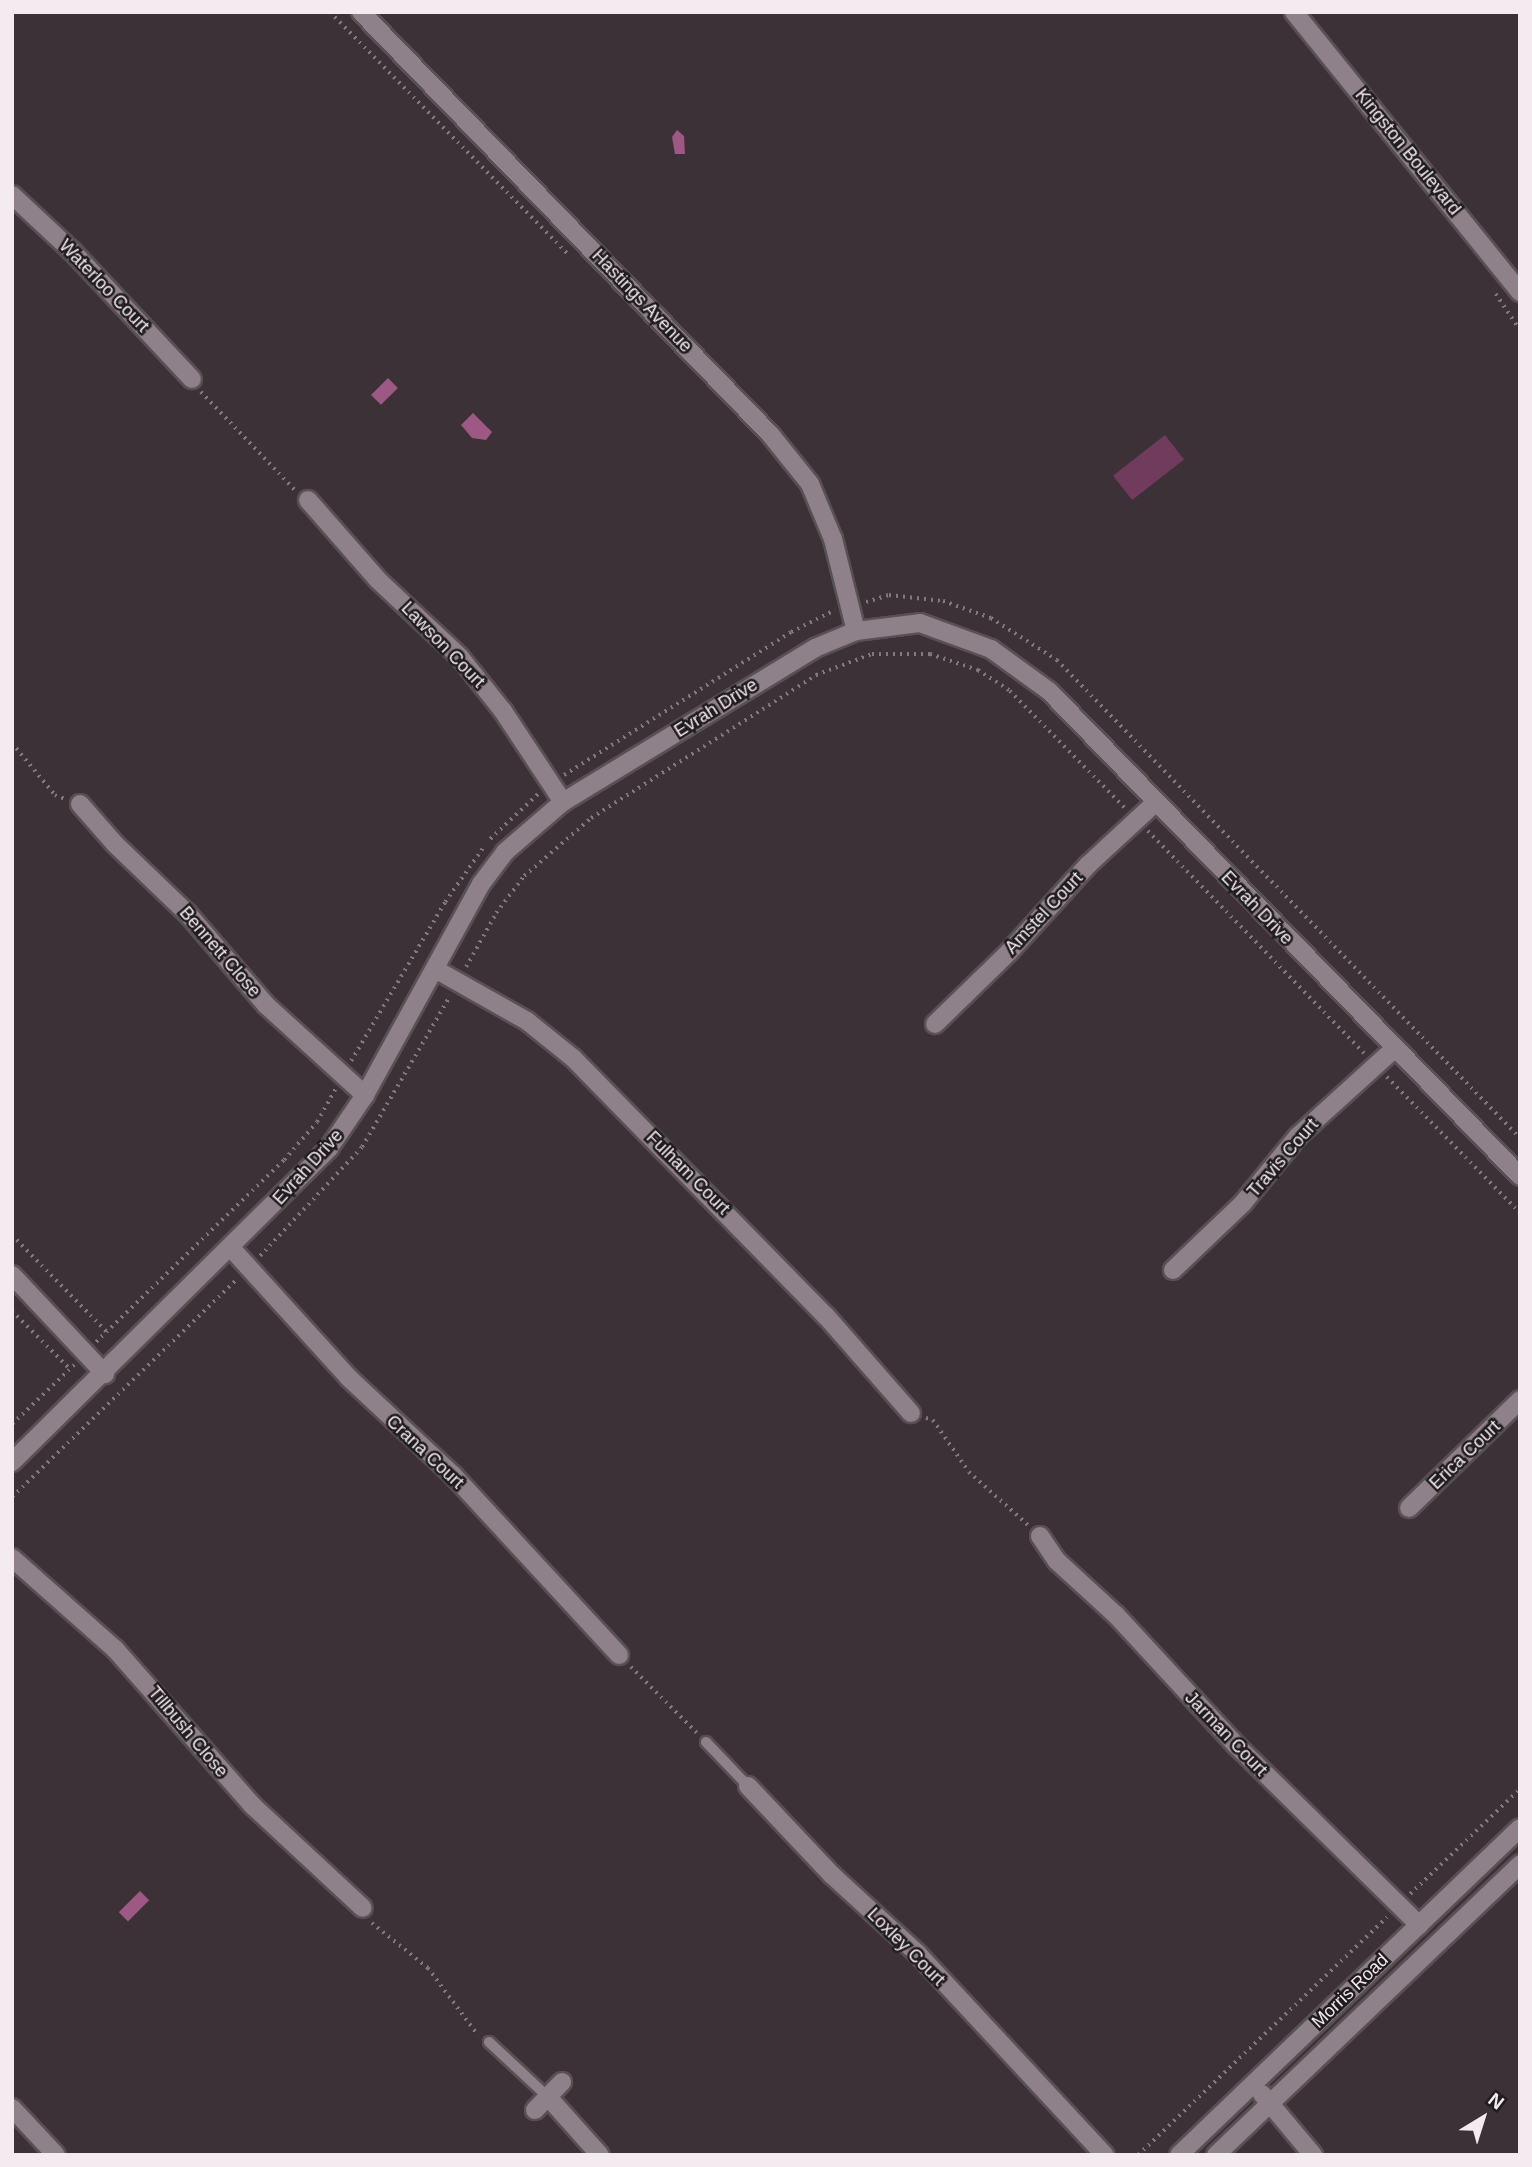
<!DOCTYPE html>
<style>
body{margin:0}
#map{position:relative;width:1532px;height:2167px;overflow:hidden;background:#3d3138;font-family:Arial,sans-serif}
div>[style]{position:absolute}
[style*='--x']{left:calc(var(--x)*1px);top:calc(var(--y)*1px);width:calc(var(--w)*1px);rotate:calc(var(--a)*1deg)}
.green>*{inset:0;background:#703b5d;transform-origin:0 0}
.water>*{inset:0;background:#9d5884;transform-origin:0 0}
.path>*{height:3.5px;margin-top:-1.75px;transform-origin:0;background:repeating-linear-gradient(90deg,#82787e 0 2px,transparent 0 7px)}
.roads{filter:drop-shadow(2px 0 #595055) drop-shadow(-2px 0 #595055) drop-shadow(0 2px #595055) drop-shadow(0 -2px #595055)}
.service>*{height:10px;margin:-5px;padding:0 5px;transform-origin:5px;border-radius:5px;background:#8e8189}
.minor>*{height:18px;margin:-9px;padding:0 9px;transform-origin:9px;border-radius:9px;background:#8e8189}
.tertiary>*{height:18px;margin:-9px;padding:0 9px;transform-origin:9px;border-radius:9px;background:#8e8189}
span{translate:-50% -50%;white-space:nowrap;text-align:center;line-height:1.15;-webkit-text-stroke:5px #201b1e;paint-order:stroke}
.street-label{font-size:18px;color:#f3ebef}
.frame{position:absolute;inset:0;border:14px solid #f3ebef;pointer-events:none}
.north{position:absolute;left:1448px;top:2083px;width:70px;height:70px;-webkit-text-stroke:5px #201b1e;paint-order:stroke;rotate:38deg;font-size:19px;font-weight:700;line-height:28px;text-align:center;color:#f3ebef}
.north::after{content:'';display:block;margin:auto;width:24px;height:32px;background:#f3ebef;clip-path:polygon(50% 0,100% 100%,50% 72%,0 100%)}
</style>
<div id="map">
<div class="green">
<i style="left:1165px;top:435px;width:31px;height:66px;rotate:52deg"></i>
</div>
<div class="water">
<i style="clip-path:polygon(677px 130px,684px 136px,685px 154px,675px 154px,672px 137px)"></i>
<i style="left:388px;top:378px;width:14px;height:24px;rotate:45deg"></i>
<i style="clip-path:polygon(473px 413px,492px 432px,486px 440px,472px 438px,461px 425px)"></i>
<i style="left:140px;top:1891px;width:13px;height:30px;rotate:45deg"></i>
</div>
<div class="path">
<i style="--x:330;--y:12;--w:339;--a:45.5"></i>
<i style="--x:1496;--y:294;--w:43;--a:56.3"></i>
<i style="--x:201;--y:392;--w:136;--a:46.2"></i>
<i style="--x:866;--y:602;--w:24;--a:-17"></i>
<i style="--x:889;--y:595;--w:54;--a:6.3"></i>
<i style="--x:943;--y:601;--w:51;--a:19.5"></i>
<i style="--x:991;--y:618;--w:78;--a:32.5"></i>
<i style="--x:1057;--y:660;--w:665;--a:45.91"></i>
<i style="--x:12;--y:743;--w:67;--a:50.4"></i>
<i style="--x:55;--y:795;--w:11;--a:22"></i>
<i style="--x:564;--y:775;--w:268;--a:-32.2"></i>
<i style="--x:791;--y:632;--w:49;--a:-26.6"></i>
<i style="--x:1148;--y:831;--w:310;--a:45.8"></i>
<i style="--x:490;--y:839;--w:66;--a:-43.2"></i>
<i style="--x:466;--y:967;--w:62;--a:-60.9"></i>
<i style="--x:496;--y:913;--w:46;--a:-52.9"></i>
<i style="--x:524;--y:876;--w:89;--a:-40.9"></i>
<i style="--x:591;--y:818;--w:267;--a:-32.4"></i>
<i style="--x:816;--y:675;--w:60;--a:-20.6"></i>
<i style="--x:872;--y:654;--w:58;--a:0"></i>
<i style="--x:930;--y:654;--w:51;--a:18.4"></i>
<i style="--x:978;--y:670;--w:38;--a:33"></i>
<i style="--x:1010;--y:691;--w:164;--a:45.5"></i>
<i style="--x:351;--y:1061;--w:185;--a:-59.4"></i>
<i style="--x:445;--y:902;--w:66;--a:-54.9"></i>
<i style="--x:1387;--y:1077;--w:190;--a:45.6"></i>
<i style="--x:12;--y:1235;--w:136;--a:45.6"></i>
<i style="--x:260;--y:1256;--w:149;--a:-46.9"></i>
<i style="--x:362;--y:1147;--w:175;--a:-59.8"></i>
<i style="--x:12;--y:1311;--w:82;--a:45"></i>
<i style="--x:96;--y:1342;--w:262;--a:-44.1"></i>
<i style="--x:284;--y:1160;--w:50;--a:-49"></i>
<i style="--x:317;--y:1122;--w:38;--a:-61"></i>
<i style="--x:926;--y:1418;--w:7;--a:16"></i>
<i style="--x:933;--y:1420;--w:63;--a:55.3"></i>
<i style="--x:969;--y:1472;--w:79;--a:41.9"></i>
<i style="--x:12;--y:1424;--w:86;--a:-43.6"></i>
<i style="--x:12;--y:1497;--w:313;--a:-44.1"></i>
<i style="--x:631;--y:1667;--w:93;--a:45"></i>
<i style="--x:1410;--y:1894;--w:152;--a:-43.7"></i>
<i style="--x:372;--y:1923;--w:72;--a:38.8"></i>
<i style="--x:428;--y:1968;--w:84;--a:53.3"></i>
<i style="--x:1138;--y:2155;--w:344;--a:-43.7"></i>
</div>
<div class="roads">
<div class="service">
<i style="--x:706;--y:1742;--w:61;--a:46.3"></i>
<i style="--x:489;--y:2042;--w:82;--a:43"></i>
</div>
<div class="minor">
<i style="--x:361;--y:12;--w:588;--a:45.9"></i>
<i style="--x:770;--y:434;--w:64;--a:51.3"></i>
<i style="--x:810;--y:484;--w:60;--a:67.3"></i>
<i style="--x:833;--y:539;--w:95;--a:76"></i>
<i style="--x:12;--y:195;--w:83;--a:43.1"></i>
<i style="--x:73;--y:252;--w:174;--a:46.9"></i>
<i style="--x:308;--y:500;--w:106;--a:48.8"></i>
<i style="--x:378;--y:580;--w:112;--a:43.2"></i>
<i style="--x:460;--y:657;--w:69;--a:51.5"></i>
<i style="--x:503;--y:711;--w:109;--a:56.6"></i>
<i style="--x:80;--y:804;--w:53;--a:48.8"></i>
<i style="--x:115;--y:844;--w:101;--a:43.8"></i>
<i style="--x:188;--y:914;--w:120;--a:49.4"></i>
<i style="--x:266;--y:1005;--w:134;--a:42.3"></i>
<i style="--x:435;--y:969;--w:106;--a:29.5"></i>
<i style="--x:527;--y:1021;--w:59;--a:38.8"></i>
<i style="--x:573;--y:1058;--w:361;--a:45.6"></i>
<i style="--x:826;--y:1316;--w:129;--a:48.8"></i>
<i style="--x:935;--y:1024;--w:103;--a:-44.2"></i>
<i style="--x:1009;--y:952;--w:118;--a:-47.8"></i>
<i style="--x:1088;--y:865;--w:91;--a:-42.8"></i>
<i style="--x:232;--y:1249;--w:174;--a:47.8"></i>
<i style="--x:349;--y:1378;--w:142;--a:43"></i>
<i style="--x:453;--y:1475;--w:245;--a:47.3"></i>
<i style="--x:1173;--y:1270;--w:97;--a:-43.7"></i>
<i style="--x:1243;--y:1203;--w:87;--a:-50.6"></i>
<i style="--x:1298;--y:1136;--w:131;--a:-42.2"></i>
<i style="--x:12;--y:1275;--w:136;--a:46.8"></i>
<i style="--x:12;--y:1462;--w:446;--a:-44.7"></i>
<i style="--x:329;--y:1148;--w:64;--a:-55.8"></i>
<i style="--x:365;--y:1095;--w:241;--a:-61.2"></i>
<i style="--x:481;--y:884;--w:40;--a:-53"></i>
<i style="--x:505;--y:852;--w:77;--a:-40.8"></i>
<i style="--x:563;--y:802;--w:295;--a:-31.4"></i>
<i style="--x:815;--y:648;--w:44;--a:-22.5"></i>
<i style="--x:856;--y:631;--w:64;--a:-7.1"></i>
<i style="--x:920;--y:623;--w:76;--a:20.1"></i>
<i style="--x:991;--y:649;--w:72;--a:35.9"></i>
<i style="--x:1049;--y:691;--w:676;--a:45.84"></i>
<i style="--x:1409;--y:1508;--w:155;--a:-44.2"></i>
<i style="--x:1040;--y:1536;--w:30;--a:56"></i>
<i style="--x:1057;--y:1561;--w:80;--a:42.5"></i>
<i style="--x:1116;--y:1615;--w:177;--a:47.3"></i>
<i style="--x:1236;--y:1745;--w:257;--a:44.5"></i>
<i style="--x:12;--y:1558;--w:137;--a:41.5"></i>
<i style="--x:115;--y:1649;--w:208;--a:48.7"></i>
<i style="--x:252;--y:1805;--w:151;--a:42.9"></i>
<i style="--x:748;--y:1786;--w:122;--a:46.7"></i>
<i style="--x:832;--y:1875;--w:115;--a:42.5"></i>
<i style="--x:917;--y:1953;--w:276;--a:47.1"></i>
<i style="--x:549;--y:2098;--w:76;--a:48.2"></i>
<i style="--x:12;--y:2108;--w:64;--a:46.9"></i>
<i style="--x:535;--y:2110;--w:39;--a:-46"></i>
</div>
<div class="tertiary">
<i style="--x:1294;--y:12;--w:360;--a:51.1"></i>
<i style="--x:1262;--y:2094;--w:80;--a:50.1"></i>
<i style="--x:1179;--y:2155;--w:472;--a:-43.8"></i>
<i style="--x:1216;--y:2155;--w:421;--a:-43.7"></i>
</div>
</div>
<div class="street-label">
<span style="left:1408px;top:152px;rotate:51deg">Kingston Boulevard</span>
<span style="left:104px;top:286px;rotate:46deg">Waterloo Court</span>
<span style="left:642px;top:301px;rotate:46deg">Hastings Avenue</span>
<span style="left:443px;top:645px;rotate:46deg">Lawson Court</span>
<span style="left:716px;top:708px;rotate:-32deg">Evrah Drive</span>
<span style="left:1257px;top:908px;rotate:46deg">Evrah Drive</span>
<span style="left:1044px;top:913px;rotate:-47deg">Amstel Court</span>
<span style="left:220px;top:952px;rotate:49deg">Bennett Close</span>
<span style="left:1283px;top:1158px;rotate:-49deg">Travis Court</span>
<span style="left:308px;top:1167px;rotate:-48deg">Evrah Drive</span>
<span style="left:688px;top:1173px;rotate:45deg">Fulham Court</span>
<span style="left:425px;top:1452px;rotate:43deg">Crana Court</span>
<span style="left:1465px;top:1455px;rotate:-44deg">Erica Court</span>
<span style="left:188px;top:1732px;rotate:50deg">Tillbush Close</span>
<span style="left:1226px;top:1734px;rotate:46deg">Jarman Court</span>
<span style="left:906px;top:1947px;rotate:45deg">Loxley Court</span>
<span style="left:1350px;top:1991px;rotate:-44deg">Morris Road</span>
</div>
<div class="frame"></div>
<div class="north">N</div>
</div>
